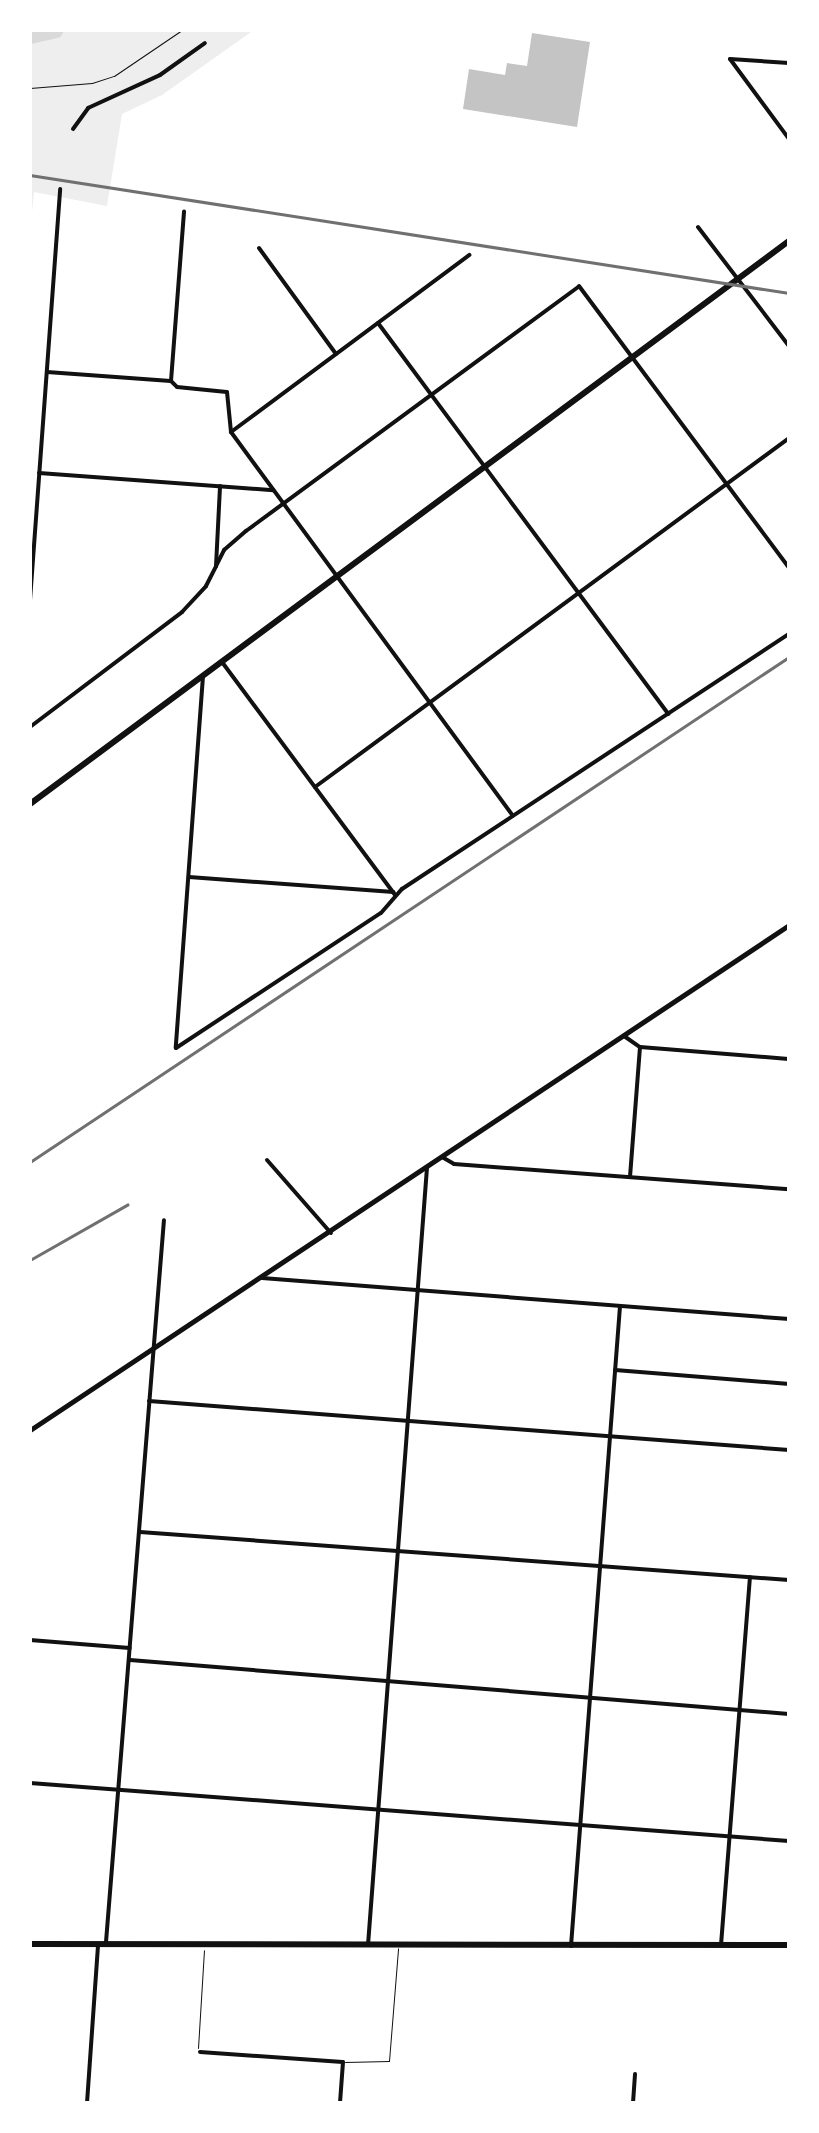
<!DOCTYPE html>
<style>
body{margin:0}
#map{position:relative;width:819px;height:2133px;overflow:hidden;background:#fff;font-family:"Work Sans",sans-serif}
div>[style]{position:absolute}
[style*='--x']{left:calc(var(--x)*1px);top:calc(var(--y)*1px);width:calc(var(--w)*1px);rotate:calc(var(--a)*1deg)}
.green>*{inset:0;background:#eee}
.river>*{height:15px;margin:-7.5px;padding:0 7.5px;transform-origin:7.5px;border-radius:7.5px;background:#d9d9d9}
.building>*{inset:0;background:#c4c4c4}
.path>*{height:1px;margin:-0.5px;padding:0 0.5px;transform-origin:0.5px;border-radius:0.5px;background:#111}
.service>*{height:1px;margin:-0.5px;padding:0 0.5px;transform-origin:0.5px;border-radius:0.5px;background:#111}
.minor>*{height:4px;margin:-2px;padding:0 2px;transform-origin:2px;border-radius:2px;background:#111}
.tertiary>*{height:5px;margin:-2.5px;padding:0 2.5px;transform-origin:2.5px;border-radius:2.5px;background:#111}
.primary>*{height:6px;margin:-3px;padding:0 3px;transform-origin:3px;border-radius:3px;background:#111}
.rail>*{height:2.5px;margin:-1.25px;padding:0 1.25px;transform-origin:1.25px;border-radius:1.25px;background:#707070}
span{translate:-50% -50%;white-space:nowrap;text-align:center;line-height:1.15;-webkit-text-stroke:8px #fff;paint-order:stroke}
.frame{position:absolute;inset:0;border:32px solid #fff;pointer-events:none}
</style>
<div id="map">
<div class="green">
<i style="clip-path:polygon(30px 30px,254px 30px,162px 95px,122px 114px,107px 206px,34px 192px,30px 231px)"></i>
</div>
<div class="river">
<i style="--x:30;--y:36;--w:26;--a:-13"></i>
</div>
<div class="building">
<i style="clip-path:polygon(532px 33px,590px 42px,577px 127px,463px 109px,469px 69px,505px 75px,507px 63px,527px 66px)"></i>
</div>
<div class="path">
<i style="--x:30;--y:88;--w:62;--a:-4.6"></i>
<i style="--x:92;--y:83;--w:23;--a:-18"></i>
<i style="--x:114;--y:76;--w:82;--a:-34.1"></i>
</div>
<div class="service">
<i style="--x:198;--y:2048;--w:98;--a:-86.5"></i>
<i style="--x:345;--y:2062;--w:44;--a:-1.3"></i>
<i style="--x:389;--y:2061;--w:113;--a:-85.4"></i>
</div>
<div class="minor">
<i style="--x:730;--y:59;--w:99;--a:53.6"></i>
<i style="--x:730;--y:59;--w:59;--a:3.9"></i>
<i style="--x:73;--y:129;--w:26;--a:-54"></i>
<i style="--x:88;--y:108;--w:79;--a:-24.6"></i>
<i style="--x:160;--y:75;--w:55;--a:-35.4"></i>
<i style="--x:698;--y:227;--w:150;--a:52.6"></i>
<i style="--x:259;--y:248;--w:131;--a:54"></i>
<i style="--x:378;--y:323;--w:487;--a:53.4"></i>
<i style="--x:47;--y:372;--w:124;--a:4.2"></i>
<i style="--x:171;--y:381;--w:8;--a:45"></i>
<i style="--x:177;--y:387;--w:50;--a:5.7"></i>
<i style="--x:227;--y:392;--w:40;--a:84.3"></i>
<i style="--x:231;--y:432;--w:476;--a:53.7"></i>
<i style="--x:171;--y:381;--w:170;--a:-85.6"></i>
<i style="--x:231;--y:432;--w:297;--a:-36.6"></i>
<i style="--x:39;--y:473;--w:235;--a:4.2"></i>
<i style="--x:216;--y:566;--w:18;--a:-63"></i>
<i style="--x:224;--y:550;--w:29;--a:-41"></i>
<i style="--x:246;--y:531;--w:413;--a:-36.3"></i>
<i style="--x:579;--y:286;--w:352;--a:53.3"></i>
<i style="--x:30;--y:600;--w:412;--a:-85.8"></i>
<i style="--x:222;--y:662;--w:290;--a:53.4"></i>
<i style="--x:203;--y:676;--w:373;--a:94.2"></i>
<i style="--x:176;--y:1048;--w:245;--a:-33.4"></i>
<i style="--x:381;--y:913;--w:32;--a:-49"></i>
<i style="--x:402;--y:889;--w:463;--a:-33.4"></i>
<i style="--x:30;--y:727;--w:191;--a:-37.1"></i>
<i style="--x:182;--y:612;--w:35;--a:-47"></i>
<i style="--x:206;--y:586;--w:22;--a:-63"></i>
<i style="--x:216;--y:566;--w:80;--a:-87.1"></i>
<i style="--x:315;--y:787;--w:589;--a:-36.36"></i>
<i style="--x:189;--y:877;--w:205;--a:4.2"></i>
<i style="--x:624;--y:1036;--w:19;--a:35"></i>
<i style="--x:640;--y:1047;--w:149;--a:4.6"></i>
<i style="--x:442;--y:1157;--w:14;--a:30"></i>
<i style="--x:454;--y:1164;--w:336;--a:4.3"></i>
<i style="--x:267;--y:1160;--w:97;--a:48.8"></i>
<i style="--x:630;--y:1177;--w:130;--a:-85.6"></i>
<i style="--x:262;--y:1278;--w:529;--a:4.45"></i>
<i style="--x:615;--y:1370;--w:175;--a:4.6"></i>
<i style="--x:149;--y:1401;--w:642;--a:4.38"></i>
<i style="--x:140;--y:1532;--w:651;--a:4.23"></i>
<i style="--x:30;--y:1640;--w:100;--a:4.6"></i>
<i style="--x:130;--y:1660;--w:661;--a:4.68"></i>
<i style="--x:30;--y:1783;--w:761;--a:4.37"></i>
<i style="--x:106;--y:1942;--w:724;--a:-85.41"></i>
<i style="--x:368;--y:1945;--w:780;--a:-85.66"></i>
<i style="--x:721;--y:1945;--w:369;--a:-85.5"></i>
<i style="--x:571;--y:1946;--w:641;--a:-85.62"></i>
<i style="--x:200;--y:2052;--w:143;--a:4"></i>
<i style="--x:343;--y:2062;--w:41;--a:94.2"></i>
<i style="--x:87;--y:2103;--w:157;--a:-86"></i>
<i style="--x:633;--y:2103;--w:29;--a:-86"></i>
</div>
<div class="tertiary">
<i style="--x:30;--y:1430;--w:912;--a:-33.64"></i>
</div>
<div class="primary">
<i style="--x:30;--y:804;--w:945;--a:-36.57"></i>
<i style="--x:30;--y:1944;--w:759;--a:0.08"></i>
</div>
<div class="rail">
<i style="--x:30;--y:175;--w:768;--a:8.84"></i>
<i style="--x:30;--y:1162;--w:912;--a:-33.64"></i>
<i style="--x:30;--y:1260;--w:112;--a:-29.6"></i>
</div>
<div class="frame"></div>
</div>
